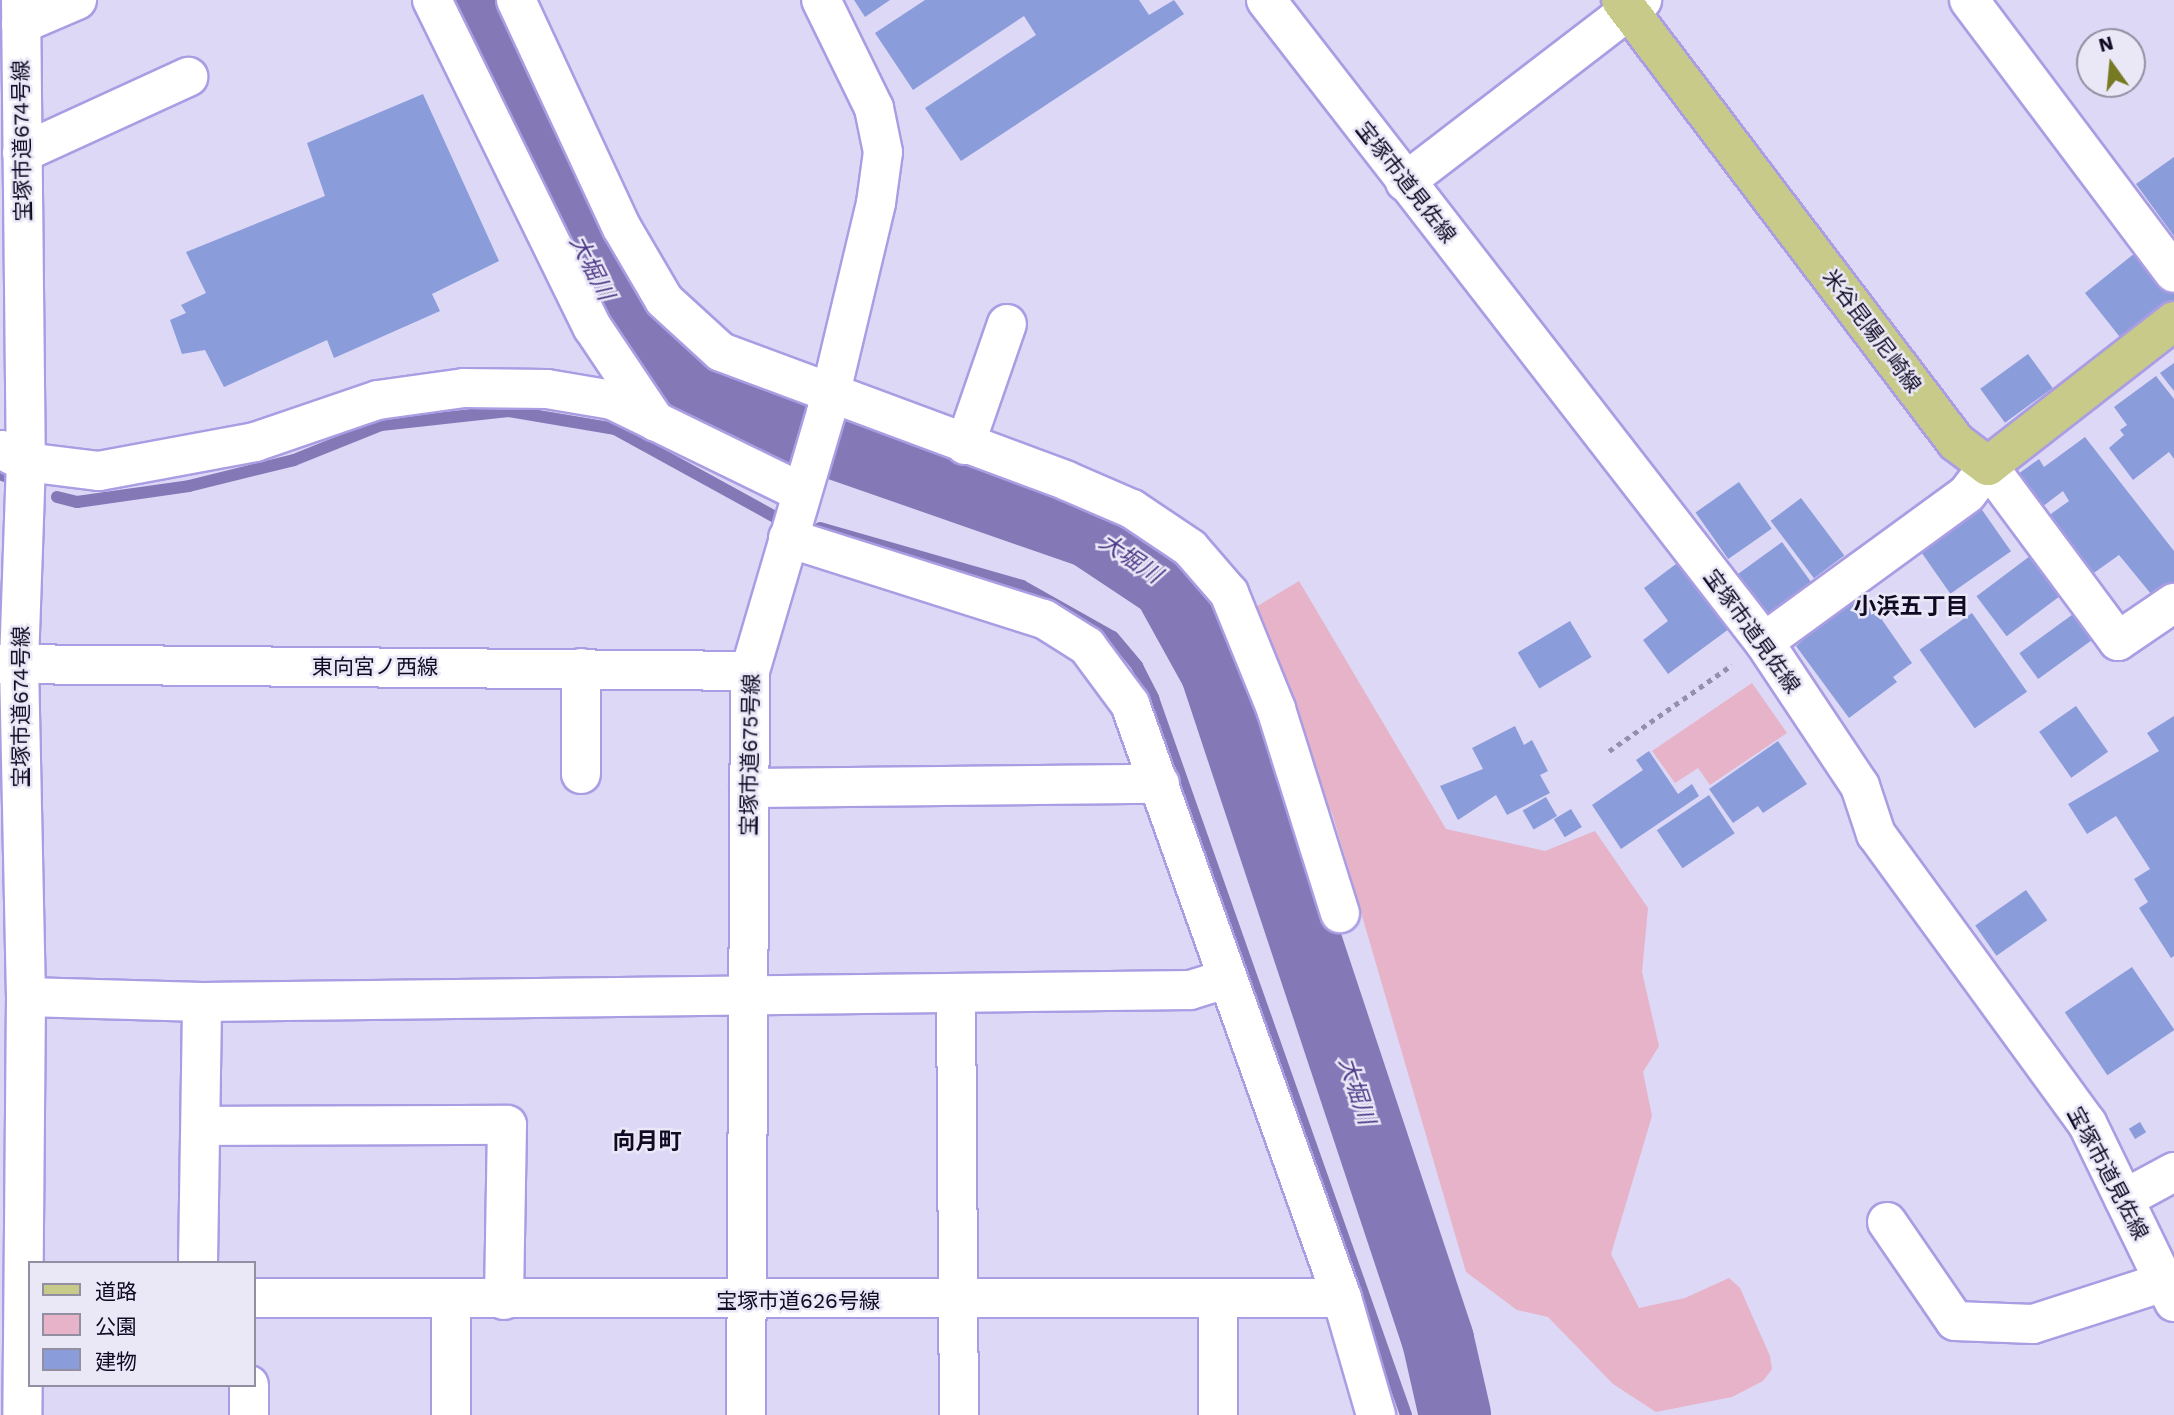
<!DOCTYPE html>
<meta charset="utf-8">
<style>
body{margin:0}
#map{position:relative;width:2174px;height:1415px;overflow:hidden;background:#ddd8f6;font-family:"Work Sans","Noto Sans JP",sans-serif}
div>[style]{position:absolute}
[style*='--x']{left:calc(var(--x)*1px);top:calc(var(--y)*1px);width:calc(var(--w)*1px);rotate:calc(var(--a)*1deg)}
.green>*{inset:0;background:#e6b3c8}
.stream>*{height:12px;margin:-6px;padding:0 6px;transform-origin:6px;border-radius:6px;background:#8478b7}
.river>*{height:72px;margin:-36px;padding:0 36px;transform-origin:36px;border-radius:36px;background:#8478b7}
.building>*{inset:0;background:#8b9cdb;transform-origin:0 0}
.path>*{height:4.5px;margin-top:-2.25px;transform-origin:0;background:repeating-linear-gradient(90deg,#948fab 0 5px,transparent 0 10px)}
.roads{filter:drop-shadow(2px 0 #aa9de3) drop-shadow(-2px 0 #aa9de3) drop-shadow(0 2px #aa9de3) drop-shadow(0 -2px #aa9de3)}
.minor>*{height:38px;margin:-19px;padding:0 19px;transform-origin:19px;border-radius:19px;background:#fff}
.major>*{height:38px;margin:-19px;padding:0 19px;transform-origin:19px;border-radius:19px;background:#c7ca89}
span{translate:-50% -50%;white-space:nowrap;text-align:center;line-height:1.15;-webkit-text-stroke:5px #eae8f7;paint-order:stroke}
.street-label{font-size:21px;color:#100a23}
.water-label{font-size:23px;color:#4d3987;font-style:italic}
.neighbourhood-label{font-size:23px;color:#100a23;font-weight:700}
.legend{position:absolute;left:28px;top:1261px;width:228px;height:126px;box-sizing:border-box;background:#eae8f7;border:2px solid #938fa2;margin:0;padding:9px 12px;list-style:none;font-size:21px;color:#100a23}
.legend li{display:flex;align-items:center;gap:14px;height:35px}
.legend b{width:35px;border:2px solid #938fa2}
.north{position:absolute;left:2076px;top:28px;width:70px;height:70px;box-sizing:border-box;background:#eae8f7;border:2px solid #938fa2;border-radius:50%;rotate:345deg;font-size:19px;font-weight:700;line-height:28px;text-align:center;color:#100a23}
.north::after{content:'';display:block;margin:auto;width:24px;height:32px;background:#767a23;clip-path:polygon(50% 0,100% 100%,50% 72%,0 100%)}
</style>
<div id="map">
<div class="green">
<i style="clip-path:polygon(1299px 581px,1446px 829px,1545px 851px,1595px 831px,1648px 908px,1642px 972px,1659px 1046px,1643px 1072px,1652px 1116px,1611px 1254px,1639px 1308px,1685px 1298px,1729px 1278px,1740px 1288px,1770px 1356px,1772px 1369px,1763px 1381px,1732px 1397px,1656px 1412px,1613px 1384px,1548px 1317px,1517px 1310px,1466px 1272px,1332px 813px,1216px 631px)"></i>
<i style="clip-path:polygon(1752px 683px,1787px 733px,1710px 785px,1698px 768px,1675px 783px,1652px 751px)"></i>
</div>
<div class="stream">
<i style="--x:0;--y:474;--w:5;--a:22"></i>
<i style="--x:57;--y:497;--w:21;--a:14"></i>
<i style="--x:77;--y:502;--w:113;--a:-8.1"></i>
<i style="--x:189;--y:486;--w:108;--a:-13.9"></i>
<i style="--x:294;--y:460;--w:94;--a:-21.9"></i>
<i style="--x:381;--y:425;--w:128;--a:-6.3"></i>
<i style="--x:508;--y:411;--w:109;--a:9.5"></i>
<i style="--x:615;--y:429;--w:183;--a:28.8"></i>
<i style="--x:820;--y:528;--w:210;--a:16"></i>
<i style="--x:1022;--y:586;--w:104;--a:29.3"></i>
<i style="--x:1113;--y:637;--w:38;--a:50"></i>
<i style="--x:1137;--y:666;--w:36;--a:63"></i>
<i style="--x:1153;--y:698;--w:760;--a:70.56"></i>
</div>
<div class="river">
<i style="--x:463;--y:0;--w:334;--a:64.8"></i>
<i style="--x:605;--y:302;--w:95;--a:47.6"></i>
<i style="--x:669;--y:372;--w:89;--a:27.4"></i>
<i style="--x:748;--y:413;--w:362;--a:19.2"></i>
<i style="--x:1090;--y:532;--w:94;--a:33.7"></i>
<i style="--x:1168;--y:584;--w:99;--a:61.1"></i>
<i style="--x:1216;--y:671;--w:705;--a:71.64"></i>
<i style="--x:1438;--y:1340;--w:77;--a:77.2"></i>
</div>
<div class="building">
<i style="clip-path:polygon(854px 0,890px 0,865px 17px)"></i>
<i style="clip-path:polygon(925px 0,1139px 0,1149px 15px,1174px 0,1184px 14px,961px 161px,925px 108px,1036px 35px,1024px 16px,913px 90px,875px 33px)"></i>
<i style="clip-path:polygon(423px 94px,499px 261px,432px 294px,440px 311px,334px 358px,327px 340px,224px 387px,205px 350px,182px 354px,170px 320px,186px 313px,181px 305px,206px 293px,186px 252px,325px 196px,307px 143px)"></i>
<i style="clip-path:polygon(2174px 157px,2174px 236px,2136px 184px)"></i>
<i style="clip-path:polygon(2140px 249px,2174px 291px,2174px 301px,2123px 341px,2085px 293px)"></i>
<i style="left:2028px;top:354px;width:42px;height:59px;rotate:54deg"></i>
<i style="clip-path:polygon(2174px 363px,2174px 391px,2160px 373px)"></i>
<i style="clip-path:polygon(2156px 376px,2174px 399px,2174px 459px,2169px 452px,2133px 480px,2109px 448px,2124px 435px,2120px 430px,2127px 425px,2114px 407px)"></i>
<i style="clip-path:polygon(2085px 437px,2174px 551px,2174px 587px,2156px 600px,2119px 555px,2091px 575px,2048px 516px,2069px 501px,2063px 491px,2038px 510px,2014px 477px,2039px 459px,2044px 467px)"></i>
<i style="left:1739px;top:482px;width:57px;height:53px;rotate:55deg"></i>
<i style="left:1801px;top:498px;width:72px;height:38px;rotate:53deg"></i>
<i style="left:1980px;top:507px;width:54px;height:74px;rotate:55deg"></i>
<i style="left:1782px;top:542px;width:54px;height:54px;rotate:54deg"></i>
<i style="left:2034px;top:553px;width:50px;height:72px;rotate:53deg"></i>
<i style="clip-path:polygon(1688px 555px,1737px 623px,1668px 674px,1643px 640px,1668px 621px,1644px 588px)"></i>
<i style="clip-path:polygon(1862px 591px,1912px 663px,1893px 677px,1897px 682px,1849px 718px,1796px 646px)"></i>
<i style="left:2076px;top:612px;width:32px;height:70px;rotate:54deg"></i>
<i style="left:1972px;top:613px;width:96px;height:64px;rotate:55deg"></i>
<i style="left:1570px;top:621px;width:42px;height:61px;rotate:59deg"></i>
<i style="left:2076px;top:706px;width:56px;height:45px;rotate:55deg"></i>
<i style="clip-path:polygon(2174px 716px,2174px 956px,2171px 958px,2139px 908px,2148px 902px,2134px 879px,2150px 869px,2116px 816px,2087px 834px,2068px 804px,2159px 751px,2147px 733px)"></i>
<i style="clip-path:polygon(1515px 726px,1524px 745px,1532px 740px,1548px 771px,1540px 775px,1550px 793px,1507px 815px,1496px 795px,1458px 820px,1440px 786px,1483px 769px,1472px 748px)"></i>
<i style="clip-path:polygon(1778px 741px,1807px 784px,1763px 813px,1758px 806px,1733px 823px,1709px 789px)"></i>
<i style="clip-path:polygon(1649px 751px,1678px 794px,1692px 784px,1699px 796px,1621px 849px,1592px 805px,1643px 770px,1636px 760px)"></i>
<i style="left:1709px;top:795px;width:46px;height:63px;rotate:56deg"></i>
<i style="left:1546px;top:797px;width:22px;height:27px;rotate:60deg"></i>
<i style="left:1571px;top:809px;width:21px;height:20px;rotate:59deg"></i>
<i style="left:2026px;top:890px;width:37px;height:62px;rotate:55deg"></i>
<i style="left:2132px;top:967px;width:76px;height:81px;rotate:56deg"></i>
<i style="left:2140px;top:1122px;width:12px;height:13px;rotate:59deg"></i>
</div>
<div class="path">
<i style="--x:1609;--y:751;--w:150;--a:-35"></i>
</div>
<div class="roads">
<div class="minor">
<i style="--x:21;--y:0;--w:462;--a:89.4"></i>
<i style="--x:26;--y:462;--w:202;--a:92"></i>
<i style="--x:19;--y:664;--w:333;--a:88.8"></i>
<i style="--x:26;--y:997;--w:418;--a:90.5"></i>
<i style="--x:432;--y:0;--w:365;--a:63.9"></i>
<i style="--x:593;--y:328;--w:113;--a:56.2"></i>
<i style="--x:516;--y:0;--w:251;--a:65.1"></i>
<i style="--x:622;--y:228;--w:83;--a:59.7"></i>
<i style="--x:664;--y:300;--w:77;--a:42.4"></i>
<i style="--x:721;--y:352;--w:369;--a:20.4"></i>
<i style="--x:1067;--y:481;--w:71;--a:23.3"></i>
<i style="--x:1132;--y:509;--w:70;--a:33.9"></i>
<i style="--x:1190;--y:548;--w:60;--a:49.1"></i>
<i style="--x:1229;--y:593;--w:125;--a:67.9"></i>
<i style="--x:1276;--y:709;--w:214;--a:72.6"></i>
<i style="--x:1266;--y:0;--w:813;--a:52.2"></i>
<i style="--x:1764;--y:642;--w:173;--a:56.3"></i>
<i style="--x:1860;--y:786;--w:51;--a:71.6"></i>
<i style="--x:1876;--y:834;--w:358;--a:53.9"></i>
<i style="--x:2087;--y:1123;--w:199;--a:64.1"></i>
<i style="--x:1969;--y:0;--w:341;--a:53.1"></i>
<i style="--x:21;--y:24;--w:61;--a:-23.2"></i>
<i style="--x:22;--y:153;--w:183;--a:-24.6"></i>
<i style="--x:1405;--y:182;--w:299;--a:-37.5"></i>
<i style="--x:965;--y:445;--w:128;--a:-70.9"></i>
<i style="--x:2;--y:450;--w:27;--a:27"></i>
<i style="--x:26;--y:462;--w:74;--a:7"></i>
<i style="--x:99;--y:471;--w:159;--a:-10.5"></i>
<i style="--x:255;--y:442;--w:130;--a:-18.9"></i>
<i style="--x:378;--y:400;--w:87;--a:-7.9"></i>
<i style="--x:464;--y:388;--w:83;--a:0.7"></i>
<i style="--x:547;--y:389;--w:66;--a:9.6"></i>
<i style="--x:612;--y:400;--w:210;--a:26"></i>
<i style="--x:788;--y:538;--w:269;--a:17.6"></i>
<i style="--x:1044;--y:619;--w:51;--a:32.1"></i>
<i style="--x:1087;--y:646;--w:72;--a:53.4"></i>
<i style="--x:1130;--y:704;--w:631;--a:70.36"></i>
<i style="--x:1342;--y:1298;--w:122;--a:73.8"></i>
<i style="--x:1764;--y:642;--w:251;--a:-36.1"></i>
<i style="--x:1967;--y:494;--w:35;--a:-53"></i>
<i style="--x:1988;--y:466;--w:218;--a:53.4"></i>
<i style="--x:2118;--y:641;--w:68;--a:-34.2"></i>
<i style="--x:0;--y:664;--w:750;--a:0.53"></i>
<i style="--x:581;--y:774;--w:106;--a:-90"></i>
<i style="--x:749;--y:788;--w:411;--a:-0.6"></i>
<i style="--x:956;--y:993;--w:422;--a:89.6"></i>
<i style="--x:26;--y:997;--w:176;--a:1.6"></i>
<i style="--x:202;--y:1002;--w:988;--a:-0.7"></i>
<i style="--x:1190;--y:990;--w:37;--a:-17"></i>
<i style="--x:202;--y:1126;--w:305;--a:-0.2"></i>
<i style="--x:507;--y:1125;--w:175;--a:91"></i>
<i style="--x:2124;--y:1199;--w:57;--a:-28.4"></i>
<i style="--x:1887;--y:1222;--w:120;--a:55.5"></i>
<i style="--x:1955;--y:1321;--w:78;--a:2.2"></i>
<i style="--x:2033;--y:1324;--w:138;--a:-17.8"></i>
<i style="--x:198;--y:1263;--w:261;--a:-89.1"></i>
<i style="--x:254;--y:1298;--w:1088;--a:0"></i>
<i style="--x:249;--y:1415;--w:30;--a:-90"></i>
<i style="--x:451;--y:1415;--w:116;--a:-90"></i>
<i style="--x:746;--y:1415;--w:744;--a:-89.69"></i>
<i style="--x:750;--y:671;--w:269;--a:-73.6"></i>
<i style="--x:826;--y:413;--w:216;--a:-76.6"></i>
<i style="--x:876;--y:203;--w:51;--a:-82.2"></i>
<i style="--x:883;--y:152;--w:45;--a:-101.6"></i>
<i style="--x:874;--y:108;--w:120;--a:-116.1"></i>
<i style="--x:1218;--y:1415;--w:116;--a:-90"></i>
</div>
<div class="major">
<i style="--x:1621;--y:0;--w:555;--a:52.84"></i>
<i style="--x:1956;--y:442;--w:40;--a:37"></i>
<i style="--x:1988;--y:466;--w:236;--a:-37.9"></i>
</div>
</div>
<div class="street-label">
<span style="left:22px;top:141px;rotate:-91deg">宝塚市道674号線</span>
<span style="left:1406px;top:182px;rotate:52deg">宝塚市道見佐線</span>
<span style="left:1872px;top:331px;rotate:53deg">米谷昆陽尼崎線</span>
<span style="left:1752px;top:631px;rotate:54deg">宝塚市道見佐線</span>
<span style="left:375px;top:667px">東向宮ノ西線</span>
<span style="left:21px;top:707px;rotate:-90deg">宝塚市道674号線</span>
<span style="left:750px;top:755px;rotate:-89deg">宝塚市道675号線</span>
<span style="left:2108px;top:1173px;rotate:62deg">宝塚市道見佐線</span>
<span style="left:798px;top:1301px">宝塚市道626号線</span>
</div>
<div class="water-label">
<span style="left:591px;top:268px;rotate:63deg">大堀川</span>
<span style="left:1130px;top:559px;rotate:34deg">大堀川</span>
<span style="left:1356px;top:1091px;rotate:72deg">大堀川</span>
</div>
<div class="neighbourhood-label">
<span style="left:1911px;top:607px">小浜五丁目</span>
<span style="left:647px;top:1142px">向月町</span>
</div>
<ul class="legend">
<li><b style="height:9px;background:#c7ca89"></b>道路</li>
<li><b style="height:19px;background:#e6b3c8"></b>公園</li>
<li><b style="height:19px;background:#8b9cdb"></b>建物</li>
</ul>
<div class="north">N</div>
</div>
